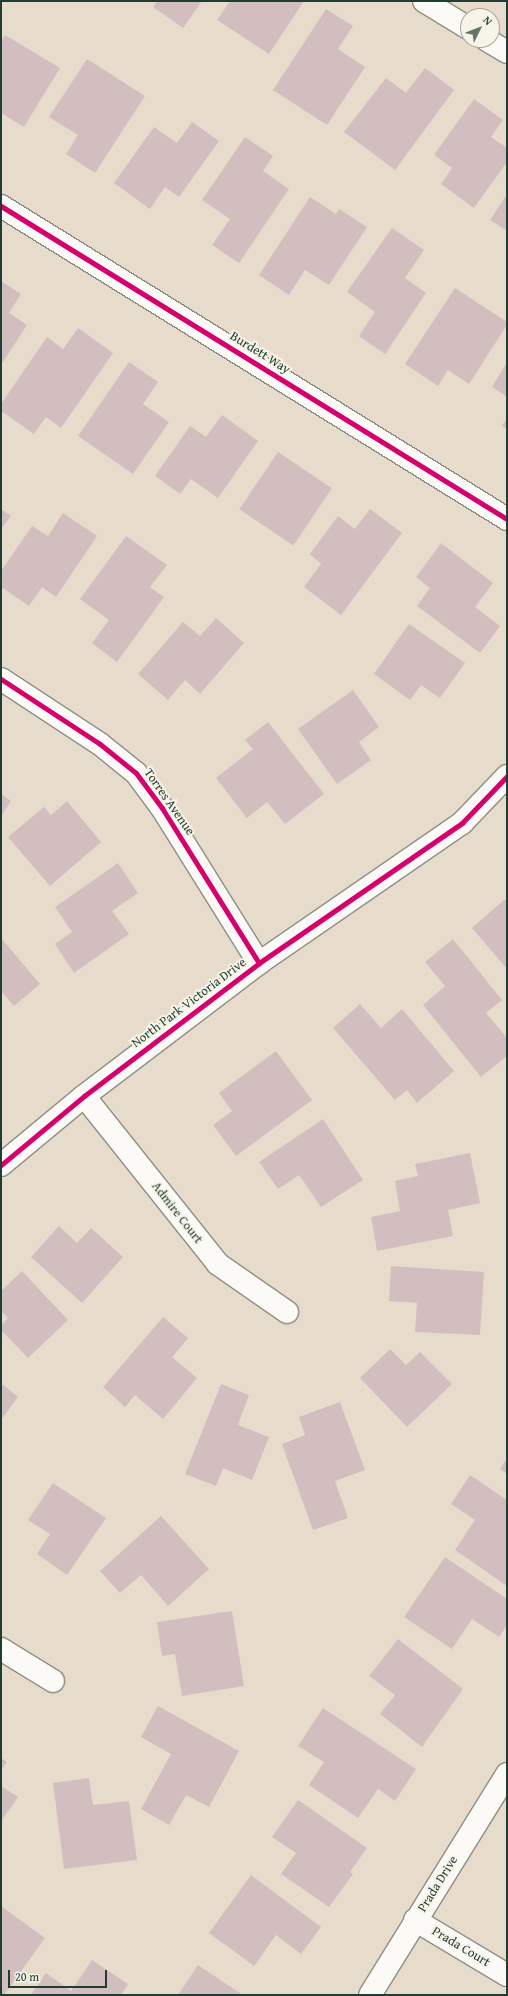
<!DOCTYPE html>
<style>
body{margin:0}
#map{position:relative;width:508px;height:1996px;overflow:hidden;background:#e7dccc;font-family:"Gentium Book Plus",serif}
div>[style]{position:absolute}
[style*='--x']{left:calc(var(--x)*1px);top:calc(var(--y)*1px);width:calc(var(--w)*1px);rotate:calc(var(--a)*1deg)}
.building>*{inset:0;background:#d2bebe;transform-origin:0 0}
.roads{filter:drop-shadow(1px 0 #8e8e84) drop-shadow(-1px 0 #8e8e84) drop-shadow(0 1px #8e8e84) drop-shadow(0 -1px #8e8e84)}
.street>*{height:22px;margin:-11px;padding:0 11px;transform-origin:11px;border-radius:11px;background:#fbfaf7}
.secondary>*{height:22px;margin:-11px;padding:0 11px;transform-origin:11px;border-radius:11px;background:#fbfaf7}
.cycleway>*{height:5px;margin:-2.5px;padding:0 2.5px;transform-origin:2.5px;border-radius:2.5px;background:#d6006c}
span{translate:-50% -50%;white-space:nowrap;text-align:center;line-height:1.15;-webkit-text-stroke:4px #f7f3e8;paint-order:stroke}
.street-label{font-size:13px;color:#1f3d34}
.frame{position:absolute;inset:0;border:2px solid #1f3d34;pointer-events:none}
.north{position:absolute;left:460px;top:8px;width:40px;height:40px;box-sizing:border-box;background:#f7f3e8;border:1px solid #a1aaa0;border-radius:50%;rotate:47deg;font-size:11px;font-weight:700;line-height:16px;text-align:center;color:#1f3d34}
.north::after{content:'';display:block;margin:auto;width:14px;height:18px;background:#657569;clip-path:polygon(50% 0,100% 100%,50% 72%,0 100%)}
.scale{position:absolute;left:8px;top:1970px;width:99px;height:18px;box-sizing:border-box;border:2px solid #1f3d34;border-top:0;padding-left:5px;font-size:12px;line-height:14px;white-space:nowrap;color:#1f3d34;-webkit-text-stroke:3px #f7f3e8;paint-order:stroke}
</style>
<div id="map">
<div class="building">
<i style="clip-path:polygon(157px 1px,202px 1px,183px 28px,153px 7px)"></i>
<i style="clip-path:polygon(230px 1px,304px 1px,269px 54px,217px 20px)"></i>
<i style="clip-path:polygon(326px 9px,353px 26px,338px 49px,365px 67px,327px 125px,273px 90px)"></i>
<i style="clip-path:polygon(5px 35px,60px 68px,24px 127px,1px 113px,1px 42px)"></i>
<i style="clip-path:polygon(87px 59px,145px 96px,95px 173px,66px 154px,78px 135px,49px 117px)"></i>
<i style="clip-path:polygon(425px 68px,454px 90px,395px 170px,344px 132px,386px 78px,406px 93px)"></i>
<i style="clip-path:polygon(474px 99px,503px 120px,491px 137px,507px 148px,507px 162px,474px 208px,441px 184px,452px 168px,434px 155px)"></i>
<i style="clip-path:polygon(192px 122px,219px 141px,179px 197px,165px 187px,150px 209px,114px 183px,154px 127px,177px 143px)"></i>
<i style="clip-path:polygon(245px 137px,273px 156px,263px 171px,289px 189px,239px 263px,212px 245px,230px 219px,202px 200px)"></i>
<i style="clip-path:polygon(507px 194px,507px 231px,490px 220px)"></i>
<i style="clip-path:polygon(310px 197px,336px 214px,339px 209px,367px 227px,329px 285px,305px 270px,289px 295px,259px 275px)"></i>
<i style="clip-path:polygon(392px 228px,424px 250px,405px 278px,426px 293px,385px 354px,359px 336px,375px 312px,347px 292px)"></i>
<i style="clip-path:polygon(1px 281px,21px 294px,9px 313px,27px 325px,1px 365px)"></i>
<i style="clip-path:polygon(455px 288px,507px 322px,507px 325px,469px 384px,448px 370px,438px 386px,405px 364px)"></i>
<i style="clip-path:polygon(78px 328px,113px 353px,61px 428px,46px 417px,34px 434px,1px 411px,1px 404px,47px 337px,63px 349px)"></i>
<i style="clip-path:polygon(129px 362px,158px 382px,143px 404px,169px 422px,133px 474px,78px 436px)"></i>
<i style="clip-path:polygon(507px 362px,507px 397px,492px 387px)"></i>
<i style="clip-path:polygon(222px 415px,258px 441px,218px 498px,191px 479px,180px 494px,155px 476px,190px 426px,206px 437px)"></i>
<i style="clip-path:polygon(507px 418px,507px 429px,502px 426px)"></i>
<i style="left:278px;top:452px;width:65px;height:69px;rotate:34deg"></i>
<i style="clip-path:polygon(1px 509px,11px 516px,1px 529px)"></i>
<i style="clip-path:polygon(370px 509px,402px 533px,341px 615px,304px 587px,321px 564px,310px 554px,338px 516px,355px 529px)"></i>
<i style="clip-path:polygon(63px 513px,97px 536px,56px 597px,42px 587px,29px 606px,1px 587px,1px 571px,32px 526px,48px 536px)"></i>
<i style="clip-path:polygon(126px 536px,167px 565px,150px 587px,164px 597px,117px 662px,92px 643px,109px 620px,80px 599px)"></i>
<i style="clip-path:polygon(441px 543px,493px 583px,475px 607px,500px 626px,480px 653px,417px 606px,430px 588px,416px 577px)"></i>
<i style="clip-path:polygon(216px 618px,244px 643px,200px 694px,185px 680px,168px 700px,138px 674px,183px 622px,200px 636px)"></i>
<i style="clip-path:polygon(409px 624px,465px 663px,440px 698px,421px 685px,410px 700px,374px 674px)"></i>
<i style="clip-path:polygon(353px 690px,379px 727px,359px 742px,371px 760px,337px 784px,298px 729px)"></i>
<i style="clip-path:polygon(268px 722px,324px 794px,285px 824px,267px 802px,247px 818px,216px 778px,253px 749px,245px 740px)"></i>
<i style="clip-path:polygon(1px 794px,11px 801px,1px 816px)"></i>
<i style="clip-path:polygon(67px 801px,101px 842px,50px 886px,8px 837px,44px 807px,51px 815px)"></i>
<i style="clip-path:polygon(118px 863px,138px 893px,112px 911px,129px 934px,74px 973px,55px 944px,72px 932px,55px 907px)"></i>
<i style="clip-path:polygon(505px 899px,507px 902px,507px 969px,472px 928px)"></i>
<i style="clip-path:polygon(1px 938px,40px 984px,14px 1006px,1px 991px)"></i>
<i style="clip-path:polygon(453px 939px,502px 1000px,486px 1013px,507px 1038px,507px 1056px,481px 1077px,423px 1005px,445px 986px,425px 962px)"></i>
<i style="clip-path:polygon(360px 1004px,381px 1028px,402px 1009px,454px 1071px,417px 1103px,407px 1090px,395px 1100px,333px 1028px)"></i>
<i style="clip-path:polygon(276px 1051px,312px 1100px,236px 1156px,213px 1125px,232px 1111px,219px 1093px)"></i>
<i style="clip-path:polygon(323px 1119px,363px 1180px,321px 1207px,299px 1175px,278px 1189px,259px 1162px)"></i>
<i style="clip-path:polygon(470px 1153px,480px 1203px,448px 1210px,453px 1236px,377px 1251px,371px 1217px,400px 1211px,395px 1181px,418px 1176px,415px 1164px)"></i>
<i style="clip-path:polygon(59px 1226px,77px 1243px,91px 1228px,123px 1257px,82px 1303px,31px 1257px)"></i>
<i style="clip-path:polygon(391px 1266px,484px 1272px,480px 1335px,415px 1332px,417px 1303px,389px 1301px)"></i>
<i style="clip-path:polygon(22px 1271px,68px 1320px,28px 1358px,1px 1330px,1px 1325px,8px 1318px,1px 1311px,1px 1291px)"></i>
<i style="clip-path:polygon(163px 1317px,188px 1338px,172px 1357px,197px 1378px,163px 1419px,135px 1395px,125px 1407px,103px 1387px)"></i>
<i style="clip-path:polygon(390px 1349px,406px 1365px,420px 1352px,452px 1384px,407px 1427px,360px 1378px)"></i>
<i style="clip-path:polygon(1px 1383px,18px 1397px,1px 1420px)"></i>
<i style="clip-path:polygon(221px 1384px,249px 1395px,238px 1425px,269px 1437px,252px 1480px,223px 1468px,216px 1486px,185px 1474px)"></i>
<i style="clip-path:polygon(340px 1402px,365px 1470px,335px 1481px,348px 1518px,313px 1530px,282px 1444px,305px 1435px,299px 1417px)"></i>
<i style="clip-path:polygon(507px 1458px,507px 1474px,500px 1469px)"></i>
<i style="clip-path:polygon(470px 1475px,507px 1500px,507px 1586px,455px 1550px,475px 1520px,451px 1504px)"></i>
<i style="clip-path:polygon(53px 1483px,106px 1518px,67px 1575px,37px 1554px,50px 1534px,28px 1520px)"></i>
<i style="clip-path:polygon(161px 1516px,209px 1569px,168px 1606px,141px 1575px,120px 1593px,100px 1571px)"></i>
<i style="clip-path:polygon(445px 1557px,507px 1599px,507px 1625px,499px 1637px,472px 1619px,452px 1649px,404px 1617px)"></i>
<i style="clip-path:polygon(232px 1611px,244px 1686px,182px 1696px,175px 1654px,162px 1656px,157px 1622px)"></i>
<i style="clip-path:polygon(398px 1639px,463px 1689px,422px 1747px,380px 1714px,395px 1695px,369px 1676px)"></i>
<i style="clip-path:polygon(158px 1706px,239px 1751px,209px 1807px,186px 1795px,169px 1825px,141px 1809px,171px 1754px,141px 1737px)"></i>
<i style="clip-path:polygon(323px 1708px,416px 1769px,395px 1801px,378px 1789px,358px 1818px,309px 1785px,324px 1762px,298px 1746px)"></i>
<i style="clip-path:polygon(1px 1758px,7px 1762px,1px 1771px)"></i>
<i style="clip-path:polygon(89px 1778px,93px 1805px,129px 1801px,137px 1860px,64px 1869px,53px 1783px)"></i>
<i style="clip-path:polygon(1px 1786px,18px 1797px,1px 1821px)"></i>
<i style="clip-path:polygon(298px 1800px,367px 1848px,350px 1872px,353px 1874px,329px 1907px,281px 1874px,296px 1853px,272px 1837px)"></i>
<i style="clip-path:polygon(251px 1875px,321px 1927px,301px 1954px,276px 1935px,254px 1966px,209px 1933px)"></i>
<i style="clip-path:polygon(1px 1906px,45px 1938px,4px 1995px,1px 1995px)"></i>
<i style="clip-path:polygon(92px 1960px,128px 1984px,121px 1995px,31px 1995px,46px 1973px,71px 1991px)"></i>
<i style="clip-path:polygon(198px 1965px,243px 1995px,178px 1995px)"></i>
</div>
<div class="roads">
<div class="street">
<i style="--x:424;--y:1;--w:52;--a:31.5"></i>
<i style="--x:487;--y:40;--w:23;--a:31"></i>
<i style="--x:1;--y:206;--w:595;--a:31.74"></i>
<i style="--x:1;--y:679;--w:118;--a:33.3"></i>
<i style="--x:100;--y:744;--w:46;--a:38.9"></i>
<i style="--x:136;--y:773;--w:44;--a:53.4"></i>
<i style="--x:162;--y:808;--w:183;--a:58"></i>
<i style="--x:84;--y:1096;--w:215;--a:51.4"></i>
<i style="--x:218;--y:1264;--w:84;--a:34.8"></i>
<i style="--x:1;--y:1649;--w:61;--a:31.6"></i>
<i style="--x:415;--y:1920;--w:107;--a:30.9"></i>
<i style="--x:370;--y:1995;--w:260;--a:-58.2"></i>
</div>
<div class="secondary">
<i style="--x:1;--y:1165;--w:108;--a:-39.7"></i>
<i style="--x:84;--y:1096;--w:220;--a:-37.2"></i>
<i style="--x:259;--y:963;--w:247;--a:-34.6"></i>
<i style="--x:462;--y:823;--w:65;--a:-46.2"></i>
</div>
</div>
<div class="cycleway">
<i style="--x:1;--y:206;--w:595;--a:31.74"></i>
<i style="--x:1;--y:679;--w:118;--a:33.3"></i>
<i style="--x:100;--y:744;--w:46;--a:38.9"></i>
<i style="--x:136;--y:773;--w:44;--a:53.4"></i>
<i style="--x:162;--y:808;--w:183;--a:58"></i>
<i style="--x:1;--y:1165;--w:108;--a:-39.7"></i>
<i style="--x:84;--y:1096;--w:220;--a:-37.2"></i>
<i style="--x:259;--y:963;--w:247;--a:-34.6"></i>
<i style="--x:462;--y:823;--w:65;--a:-46.2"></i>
</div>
<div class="street-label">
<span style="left:260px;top:353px;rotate:32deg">Burdett Way</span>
<span style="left:169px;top:802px;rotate:55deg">Torres Avenue</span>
<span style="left:189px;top:1003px;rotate:-37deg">North Park Victoria Drive</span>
<span style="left:177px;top:1213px;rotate:52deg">Admire Court</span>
<span style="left:438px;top:1884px;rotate:-58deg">Prada Drive</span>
<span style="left:461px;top:1947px;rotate:31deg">Prada Court</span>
</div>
<div class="frame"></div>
<div class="north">N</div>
<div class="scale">20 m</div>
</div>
